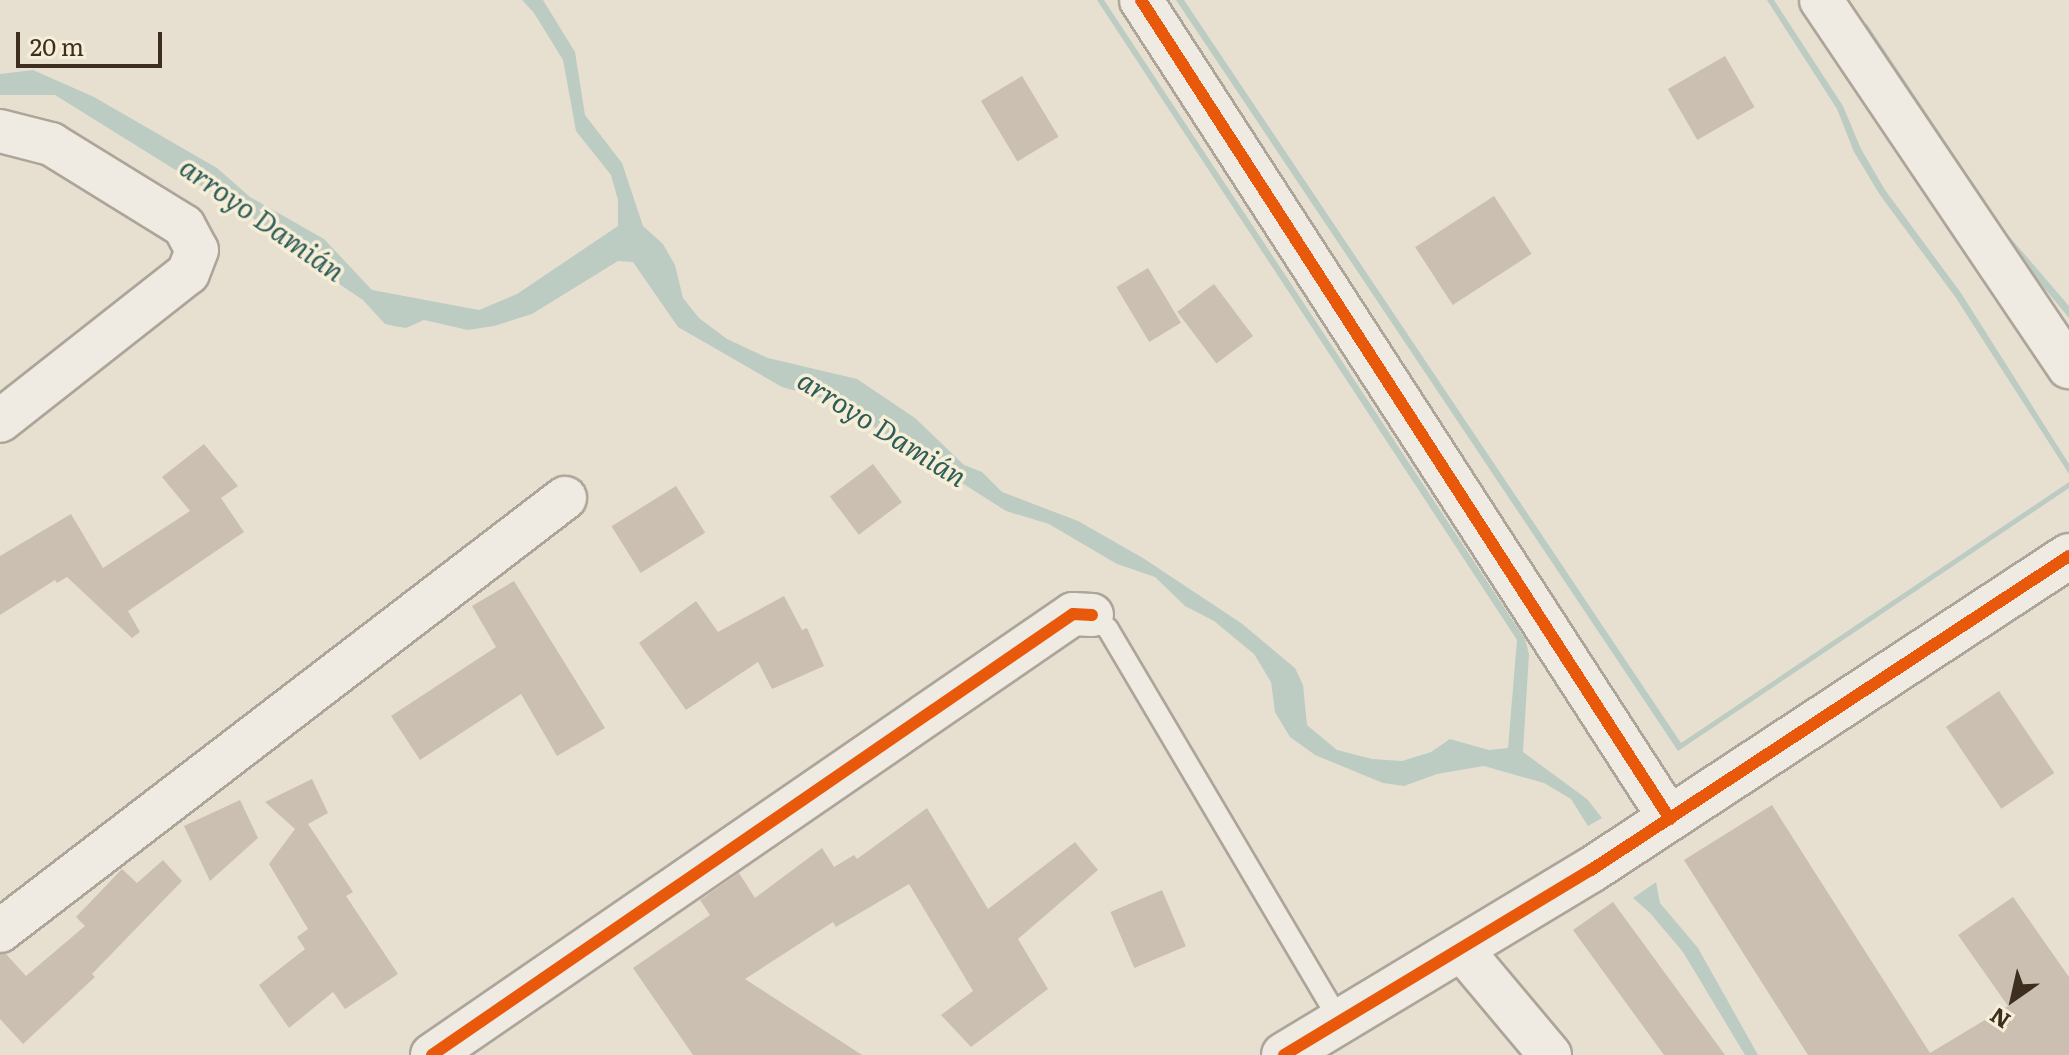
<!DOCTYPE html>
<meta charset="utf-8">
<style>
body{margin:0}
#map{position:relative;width:2069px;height:1055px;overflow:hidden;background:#e7e0d1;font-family:Literata,serif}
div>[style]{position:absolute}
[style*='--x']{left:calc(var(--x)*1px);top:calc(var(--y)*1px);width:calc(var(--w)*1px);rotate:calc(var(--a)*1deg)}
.water>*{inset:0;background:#bcccc2}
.building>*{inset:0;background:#cbbfb2;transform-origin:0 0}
.roads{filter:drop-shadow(2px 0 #ada599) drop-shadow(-2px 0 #ada599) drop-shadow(0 2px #ada599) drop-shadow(0 -2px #ada599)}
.lane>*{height:20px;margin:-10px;padding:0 10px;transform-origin:10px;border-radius:10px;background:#efebe3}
.street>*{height:42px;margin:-21px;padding:0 21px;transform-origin:21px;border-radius:21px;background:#efebe3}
.secondary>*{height:44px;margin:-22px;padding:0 22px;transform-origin:22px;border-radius:22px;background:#efebe3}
.cycleway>*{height:12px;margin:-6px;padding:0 6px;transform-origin:6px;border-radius:6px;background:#e8590c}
span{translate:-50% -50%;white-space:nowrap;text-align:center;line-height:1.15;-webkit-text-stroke:7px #f7eed8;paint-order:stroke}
.water-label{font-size:28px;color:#2f5d5a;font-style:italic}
.north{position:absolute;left:1973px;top:959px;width:80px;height:80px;-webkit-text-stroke:6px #f7eed8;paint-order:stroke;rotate:214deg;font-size:22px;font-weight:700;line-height:32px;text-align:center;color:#3d2e20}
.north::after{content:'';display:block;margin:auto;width:28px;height:36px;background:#3d2e20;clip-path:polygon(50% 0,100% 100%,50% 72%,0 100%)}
.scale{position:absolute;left:16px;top:32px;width:146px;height:36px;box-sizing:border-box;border:4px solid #3d2e20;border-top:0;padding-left:10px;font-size:24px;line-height:28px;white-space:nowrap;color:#3d2e20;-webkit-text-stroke:6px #f7eed8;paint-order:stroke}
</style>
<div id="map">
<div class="water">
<i style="clip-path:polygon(522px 0,543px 0,575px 52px,585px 115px,622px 163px,643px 226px,663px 244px,675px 265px,683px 298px,699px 318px,727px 339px,768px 358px,857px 379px,915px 418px,964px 465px,982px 472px,1002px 492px,1078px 521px,1143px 558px,1241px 623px,1295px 668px,1303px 685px,1307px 725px,1337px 750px,1372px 759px,1402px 761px,1431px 752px,1450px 739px,1489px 750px,1508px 748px,1517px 640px,1097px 0,1104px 0,1525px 639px,1529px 654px,1523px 752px,1587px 799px,1602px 818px,1588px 826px,1571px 799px,1544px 783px,1484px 766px,1437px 774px,1404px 786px,1383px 783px,1315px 755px,1290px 737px,1275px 712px,1271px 682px,1254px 654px,1214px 621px,1185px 606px,1155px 577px,1117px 564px,1049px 524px,1006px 511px,835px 402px,782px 387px,678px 327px,633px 262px,618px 261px,532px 314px,494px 326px,468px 330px,424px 320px,406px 328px,394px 326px,385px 324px,363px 300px,314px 267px,269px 228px,55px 95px,0 95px,0 74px,33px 70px,94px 97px,217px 168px,250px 197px,324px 239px,372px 290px,479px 310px,517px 294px,618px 226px,618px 200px,611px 175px,576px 131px,563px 60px,534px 13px)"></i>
<i style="clip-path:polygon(1176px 0,1184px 0,1681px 743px,2069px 482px,2069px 488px,1678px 751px)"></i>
<i style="clip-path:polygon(1767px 0,1774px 0,1843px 106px,1861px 149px,1885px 190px,1961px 293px,2069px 464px,2069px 474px,1956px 298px,1880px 195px,1854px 152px,1837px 109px)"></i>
<i style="clip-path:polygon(1867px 24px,2008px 235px,2069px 306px,2069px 318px,2003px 238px,1862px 28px)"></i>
<i style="clip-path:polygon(1656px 882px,1660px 903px,1698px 948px,1758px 1055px,1745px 1055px,1683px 952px,1650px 913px,1633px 898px)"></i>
</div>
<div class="building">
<i style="left:1725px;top:56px;width:59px;height:66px;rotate:60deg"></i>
<i style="left:1022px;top:76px;width:71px;height:48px;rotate:59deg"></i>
<i style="left:1494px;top:196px;width:69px;height:94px;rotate:57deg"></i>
<i style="left:1148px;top:268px;width:64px;height:37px;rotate:59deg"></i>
<i style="left:1214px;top:284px;width:65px;height:46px;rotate:53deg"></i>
<i style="clip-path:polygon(204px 444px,238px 486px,221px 498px,244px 532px,128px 611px,140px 632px,132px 638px,67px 577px,57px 583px,55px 580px,0 615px,0 556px,71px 514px,103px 568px,190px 511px,162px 477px)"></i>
<i style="left:873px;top:464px;width:48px;height:54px;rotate:53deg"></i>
<i style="left:676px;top:486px;width:55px;height:76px;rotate:58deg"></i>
<i style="clip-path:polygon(514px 581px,605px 728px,557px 756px,521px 694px,420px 760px,391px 716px,496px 647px,472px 606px)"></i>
<i style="clip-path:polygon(784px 596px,802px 630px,807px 628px,824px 666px,772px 689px,758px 662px,686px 710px,639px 643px,696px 601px,718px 632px)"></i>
<i style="left:1999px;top:691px;width:99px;height:64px;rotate:56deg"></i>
<i style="clip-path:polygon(312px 779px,328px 813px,308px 824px,353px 892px,346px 896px,398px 974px,345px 1009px,333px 992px,289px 1028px,259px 985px,305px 949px,297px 937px,308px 929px,269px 864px,295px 829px,265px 802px)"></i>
<i style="clip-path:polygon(240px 800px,258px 838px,210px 881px,184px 826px)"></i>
<i style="clip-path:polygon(1772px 805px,1930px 1053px,2008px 1006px,1958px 935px,2013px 897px,2069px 977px,2069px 1055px,1808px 1055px,1684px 860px)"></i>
<i style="clip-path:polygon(927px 808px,988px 909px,1075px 842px,1098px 870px,1018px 939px,1048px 989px,971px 1047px,941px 1015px,973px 991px,909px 884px,836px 927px,833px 922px,745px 979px,862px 1055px,693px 1055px,633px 968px,710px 915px,700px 900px,739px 873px,755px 898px,822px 848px,834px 867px,854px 855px,857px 859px)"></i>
<i style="clip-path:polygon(163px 860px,182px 881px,92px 974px,95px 977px,23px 1044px,0 1019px,0 954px,6px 954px,26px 976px,85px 926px,76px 917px,122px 869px,137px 883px)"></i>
<i style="left:1162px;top:890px;width:61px;height:56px;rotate:67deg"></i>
<i style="clip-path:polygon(1613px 902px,1725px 1055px,1664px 1055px,1573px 930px)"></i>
</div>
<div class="roads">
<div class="lane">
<i style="--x:1092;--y:615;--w:21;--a:41"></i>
<i style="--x:1108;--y:629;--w:456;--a:59.4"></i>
</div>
<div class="street">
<i style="--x:1141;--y:0;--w:975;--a:57.14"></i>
<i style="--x:1821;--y:0;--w:443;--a:56"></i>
<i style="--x:0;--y:131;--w:53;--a:14.3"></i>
<i style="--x:51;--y:144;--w:156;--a:31.7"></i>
<i style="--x:184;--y:226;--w:27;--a:62"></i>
<i style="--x:197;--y:250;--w:25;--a:111"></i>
<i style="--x:188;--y:273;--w:239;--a:141.8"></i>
<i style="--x:0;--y:931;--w:712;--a:-37.47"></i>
<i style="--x:1462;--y:950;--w:137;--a:50"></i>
<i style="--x:432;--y:1055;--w:778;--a:-34.53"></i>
<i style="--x:1073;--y:614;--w:19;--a:3"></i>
</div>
<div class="secondary">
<i style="--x:1284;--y:1055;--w:358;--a:-31.1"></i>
<i style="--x:1591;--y:870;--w:572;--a:-33.3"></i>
</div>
</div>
<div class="cycleway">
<i style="--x:1141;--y:0;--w:975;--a:57.14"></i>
<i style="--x:432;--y:1055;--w:778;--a:-34.53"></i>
<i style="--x:1073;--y:614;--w:19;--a:3"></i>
<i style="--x:1284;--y:1055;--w:358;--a:-31.1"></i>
<i style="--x:1591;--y:870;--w:572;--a:-33.3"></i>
</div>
<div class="water-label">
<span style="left:263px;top:218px;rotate:35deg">arroyo Damián</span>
<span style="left:883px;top:427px;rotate:32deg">arroyo Damián</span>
</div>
<div class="north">N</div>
<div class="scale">20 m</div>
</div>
